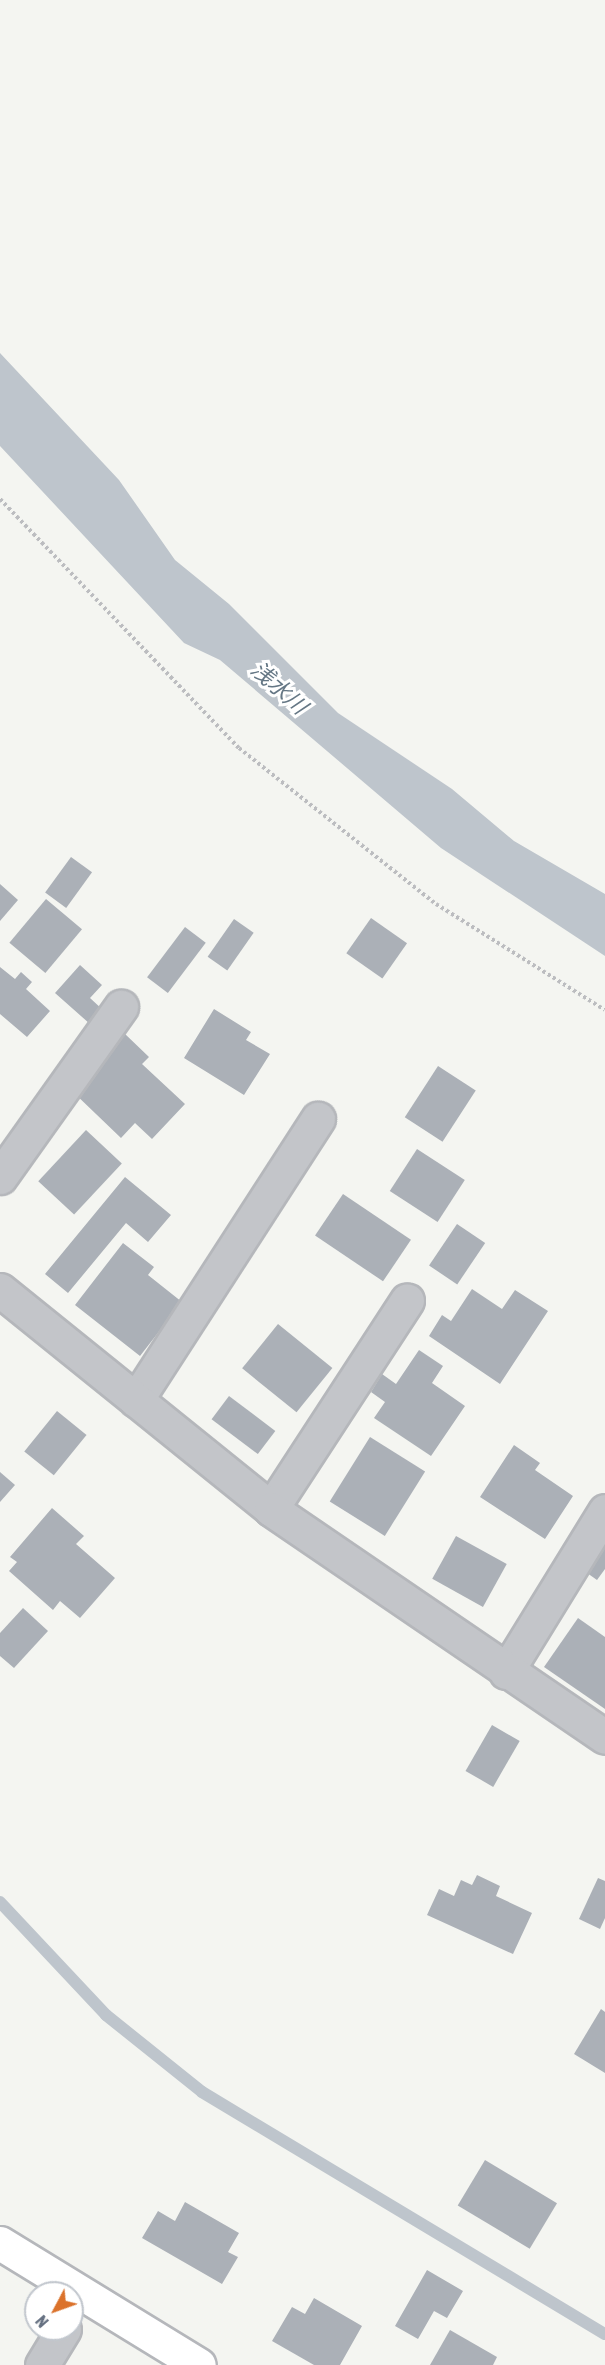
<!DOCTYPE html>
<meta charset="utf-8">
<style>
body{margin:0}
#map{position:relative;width:605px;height:2365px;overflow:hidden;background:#f4f5f1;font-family:"Asap Condensed","Noto Sans JP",sans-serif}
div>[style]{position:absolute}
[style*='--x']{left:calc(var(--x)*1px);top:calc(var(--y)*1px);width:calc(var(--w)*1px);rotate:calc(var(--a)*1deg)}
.water>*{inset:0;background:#bec5cc}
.stream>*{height:12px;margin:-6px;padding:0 6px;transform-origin:6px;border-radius:6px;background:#bec5cc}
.building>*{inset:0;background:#abb0b7;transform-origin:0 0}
.path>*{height:4px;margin-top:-2px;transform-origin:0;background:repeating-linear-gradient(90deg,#bcbdc0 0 3px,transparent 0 6px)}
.roads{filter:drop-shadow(2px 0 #b5b7bb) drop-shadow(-2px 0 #b5b7bb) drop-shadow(0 2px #b5b7bb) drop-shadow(0 -2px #b5b7bb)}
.minor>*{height:33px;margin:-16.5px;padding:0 16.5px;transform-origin:16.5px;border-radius:16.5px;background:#c3c5c9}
.tertiary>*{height:33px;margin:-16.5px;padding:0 16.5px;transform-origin:16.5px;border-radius:16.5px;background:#c3c5c9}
.trunk>*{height:33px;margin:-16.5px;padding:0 16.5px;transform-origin:16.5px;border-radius:16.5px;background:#fff}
span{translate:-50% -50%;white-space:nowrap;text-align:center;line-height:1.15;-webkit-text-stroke:6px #fff;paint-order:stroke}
.water-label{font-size:22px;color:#657785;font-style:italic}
.north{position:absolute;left:24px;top:2281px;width:60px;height:60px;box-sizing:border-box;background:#fff;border:2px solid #c1c6cd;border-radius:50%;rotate:229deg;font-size:16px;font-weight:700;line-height:24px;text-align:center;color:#657081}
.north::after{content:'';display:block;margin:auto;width:21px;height:27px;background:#db722b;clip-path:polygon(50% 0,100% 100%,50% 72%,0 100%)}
</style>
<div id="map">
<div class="water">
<i style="clip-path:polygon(0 353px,119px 480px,175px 560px,229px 604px,338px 713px,452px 789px,514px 841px,605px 894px,605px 956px,441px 848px,220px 660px,184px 643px,0 446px)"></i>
</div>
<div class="stream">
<i style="--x:0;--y:1902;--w:155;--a:46.8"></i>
<i style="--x:106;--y:2015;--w:123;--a:38.7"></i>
<i style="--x:202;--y:2092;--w:470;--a:31"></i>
</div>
<div class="building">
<i style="left:71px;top:857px;width:26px;height:44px;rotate:36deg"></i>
<i style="clip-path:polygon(0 884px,18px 900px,0 921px)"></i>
<i style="left:46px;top:899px;width:47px;height:57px;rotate:40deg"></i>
<i style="left:371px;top:918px;width:44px;height:43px;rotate:35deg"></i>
<i style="left:234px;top:919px;width:24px;height:46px;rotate:35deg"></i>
<i style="left:185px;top:927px;width:26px;height:63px;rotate:37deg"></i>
<i style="clip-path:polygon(80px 965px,102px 985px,90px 998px,103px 1010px,90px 1024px,55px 993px)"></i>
<i style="clip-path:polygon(0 967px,15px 979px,21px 972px,32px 982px,26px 989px,50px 1011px,27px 1037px,0 1014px)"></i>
<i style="clip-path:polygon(214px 1009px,251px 1032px,246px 1040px,270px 1054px,244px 1095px,184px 1058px)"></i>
<i style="clip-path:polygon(124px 1033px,149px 1057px,142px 1064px,185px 1104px,152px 1139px,135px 1123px,121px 1138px,71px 1090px)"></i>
<i style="left:438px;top:1066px;width:45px;height:61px;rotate:33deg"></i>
<i style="left:86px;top:1130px;width:49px;height:70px;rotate:43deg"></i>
<i style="left:417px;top:1149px;width:57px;height:50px;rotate:33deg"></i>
<i style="clip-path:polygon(125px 1177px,171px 1215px,148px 1242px,126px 1223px,68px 1293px,45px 1274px)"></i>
<i style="left:343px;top:1194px;width:82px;height:50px;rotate:34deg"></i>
<i style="left:457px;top:1224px;width:34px;height:50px;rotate:34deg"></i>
<i style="clip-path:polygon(123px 1243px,154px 1267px,148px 1275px,182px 1302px,140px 1356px,75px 1305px)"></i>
<i style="clip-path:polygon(472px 1289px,502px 1309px,515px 1290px,548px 1311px,500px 1384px,429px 1336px,442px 1315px,451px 1321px)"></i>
<i style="left:278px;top:1324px;width:70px;height:57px;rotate:39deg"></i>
<i style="clip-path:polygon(419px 1350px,443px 1366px,432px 1383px,465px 1406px,431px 1456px,374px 1418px,385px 1402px,371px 1392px,382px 1374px,396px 1384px)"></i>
<i style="left:229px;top:1396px;width:58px;height:29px;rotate:37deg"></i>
<i style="left:57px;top:1411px;width:38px;height:52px;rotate:39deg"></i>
<i style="left:370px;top:1437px;width:65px;height:76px;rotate:32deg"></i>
<i style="clip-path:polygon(514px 1445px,540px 1463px,535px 1470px,573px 1496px,545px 1539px,480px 1497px)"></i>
<i style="clip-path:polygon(0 1472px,15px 1485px,0 1502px)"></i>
<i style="clip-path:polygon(52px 1508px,84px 1536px,76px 1544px,115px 1578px,80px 1618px,60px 1601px,53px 1610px,9px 1571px,17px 1562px,10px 1557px)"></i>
<i style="clip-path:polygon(605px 1532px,605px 1569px,597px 1580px,580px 1568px)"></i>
<i style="left:456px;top:1536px;width:58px;height:49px;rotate:29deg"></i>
<i style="clip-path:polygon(23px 1608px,48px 1631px,14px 1668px,0 1656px,0 1633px)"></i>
<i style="clip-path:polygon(578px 1618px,605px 1637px,605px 1709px,544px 1667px)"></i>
<i style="left:492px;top:1725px;width:32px;height:53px;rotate:30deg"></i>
<i style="clip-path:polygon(477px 1875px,500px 1886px,496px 1896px,532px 1913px,513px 1954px,427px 1915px,439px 1889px,454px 1896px,461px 1880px,472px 1885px)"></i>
<i style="clip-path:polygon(598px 1878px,605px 1881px,605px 1918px,600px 1929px,579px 1919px)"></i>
<i style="clip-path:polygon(601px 2009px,605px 2012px,605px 2073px,574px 2054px)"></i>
<i style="left:485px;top:2160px;width:84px;height:53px;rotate:31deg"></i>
<i style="clip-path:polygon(185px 2202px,239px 2233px,228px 2252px,238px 2257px,222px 2284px,142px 2238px,158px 2211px,175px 2221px)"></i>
<i style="clip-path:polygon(427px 2270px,463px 2291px,447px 2318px,434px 2311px,418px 2339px,395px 2326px)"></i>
<i style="clip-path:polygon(314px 2298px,362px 2326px,340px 2365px,314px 2365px,272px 2341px,292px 2307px,305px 2314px)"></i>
<i style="clip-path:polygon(450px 2330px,497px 2357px,493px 2365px,430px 2365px)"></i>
</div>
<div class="path">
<i style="--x:0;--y:499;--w:345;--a:46.2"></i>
<i style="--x:239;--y:748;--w:251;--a:38.4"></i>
<i style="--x:436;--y:904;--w:199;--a:32.1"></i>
</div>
<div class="roads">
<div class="minor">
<i style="--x:0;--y:1177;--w:209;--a:-54.6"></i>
<i style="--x:136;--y:1400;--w:335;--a:-57.1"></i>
<i style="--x:271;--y:1509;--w:249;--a:-56.9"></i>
<i style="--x:506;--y:1672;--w:189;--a:-58.4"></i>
<i style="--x:42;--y:2365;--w:42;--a:-58.6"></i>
</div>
<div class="tertiary">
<i style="--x:0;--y:1290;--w:348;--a:38.9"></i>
<i style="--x:271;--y:1509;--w:404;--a:34.3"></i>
</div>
<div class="trunk">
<i style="--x:0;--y:2243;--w:233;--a:31.5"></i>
</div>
</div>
<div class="water-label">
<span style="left:279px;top:688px;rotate:42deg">浅水川</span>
</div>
<div class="north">N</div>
</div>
